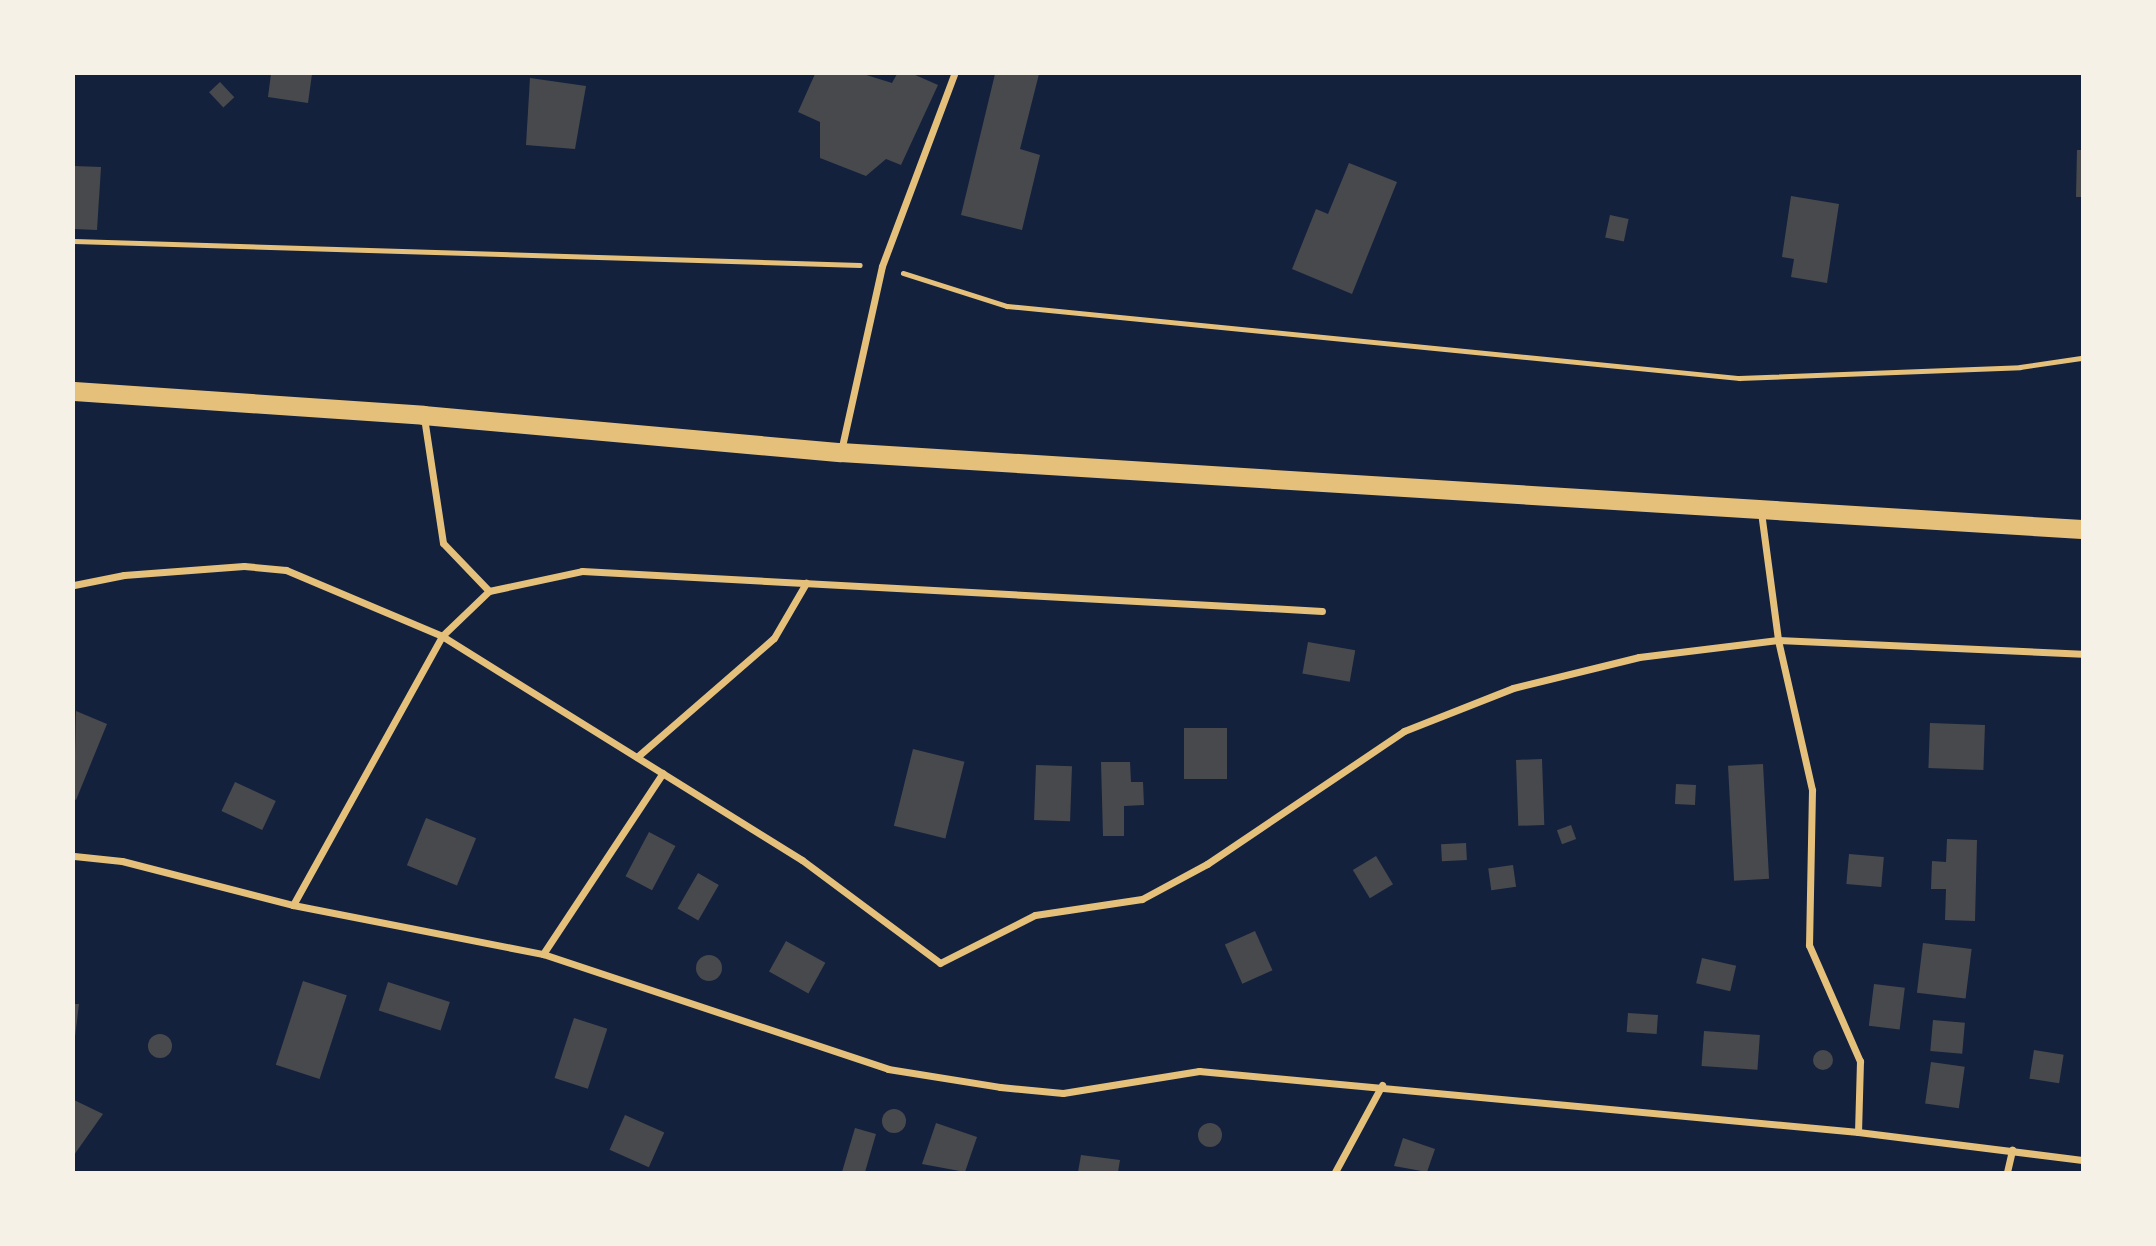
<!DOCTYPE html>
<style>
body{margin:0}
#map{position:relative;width:2156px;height:1246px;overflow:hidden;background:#14213d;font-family:Raleway,sans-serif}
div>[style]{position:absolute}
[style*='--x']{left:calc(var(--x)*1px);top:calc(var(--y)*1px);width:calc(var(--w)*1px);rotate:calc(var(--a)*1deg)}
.building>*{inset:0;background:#48494c;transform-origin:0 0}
.round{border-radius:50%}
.path>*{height:4.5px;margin:-2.25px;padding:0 2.25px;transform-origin:2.25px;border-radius:2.25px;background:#e5c07b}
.minor>*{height:7px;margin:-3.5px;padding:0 3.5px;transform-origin:3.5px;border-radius:3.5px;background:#e5c07b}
.trunk>*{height:19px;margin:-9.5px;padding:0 9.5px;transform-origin:9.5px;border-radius:9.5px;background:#e5c07b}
span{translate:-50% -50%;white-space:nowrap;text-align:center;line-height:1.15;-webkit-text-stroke:6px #f6f1e7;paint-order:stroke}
.frame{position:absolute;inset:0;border:75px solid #f6f1e7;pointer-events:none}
</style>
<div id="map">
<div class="building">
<i style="clip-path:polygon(271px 74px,312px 74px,308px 103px,268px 97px)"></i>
<i style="clip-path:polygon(815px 74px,863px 74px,892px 83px,897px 74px,913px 74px,938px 85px,901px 165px,886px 159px,866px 176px,820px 158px,820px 122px,798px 112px)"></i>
<i style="clip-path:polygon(995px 74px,1039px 74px,1020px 149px,1040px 155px,1022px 230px,961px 215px)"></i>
<i style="clip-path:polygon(530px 78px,586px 86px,575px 149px,526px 145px)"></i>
<i style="left:220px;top:82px;width:21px;height:15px;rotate:47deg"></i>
<i style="clip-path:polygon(2077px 150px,2082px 150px,2082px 197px,2076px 197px)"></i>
<i style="clip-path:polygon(1349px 163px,1397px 182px,1352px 294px,1292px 269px,1316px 209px,1328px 214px)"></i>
<i style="clip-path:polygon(74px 166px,101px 167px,97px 230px,74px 229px)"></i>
<i style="clip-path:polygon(1791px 196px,1839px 204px,1827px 283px,1791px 277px,1794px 259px,1782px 257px)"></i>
<i style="left:1610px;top:215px;width:19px;height:23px;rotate:12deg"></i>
<i style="left:1308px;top:642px;width:48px;height:32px;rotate:10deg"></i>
<i style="clip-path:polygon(76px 711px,107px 724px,76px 800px,74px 799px)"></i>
<i style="left:1930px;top:723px;width:55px;height:45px;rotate:2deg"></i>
<i style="left:1184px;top:728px;width:43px;height:51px"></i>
<i style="left:913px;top:749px;width:53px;height:79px;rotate:14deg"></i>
<i style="left:1542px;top:759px;width:66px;height:26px;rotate:88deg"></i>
<i style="clip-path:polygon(1101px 762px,1130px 762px,1131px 782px,1143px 782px,1144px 805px,1124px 806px,1124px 836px,1103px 836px)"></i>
<i style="left:1763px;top:764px;width:115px;height:35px;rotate:87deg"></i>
<i style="left:1036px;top:765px;width:36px;height:55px;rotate:2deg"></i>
<i style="left:235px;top:782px;width:45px;height:32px;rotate:25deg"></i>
<i style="left:1676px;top:784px;width:20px;height:20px;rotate:3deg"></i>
<i style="left:426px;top:818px;width:54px;height:51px;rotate:22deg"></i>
<i style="left:1571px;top:825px;width:15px;height:15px;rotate:70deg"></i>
<i style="left:649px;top:832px;width:30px;height:50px;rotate:28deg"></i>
<i style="clip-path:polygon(1947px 839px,1977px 840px,1975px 921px,1945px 920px,1946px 889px,1931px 889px,1932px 861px,1946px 862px)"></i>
<i style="left:1466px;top:843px;width:17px;height:25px;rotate:87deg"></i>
<i style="left:1849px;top:854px;width:35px;height:30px;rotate:5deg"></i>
<i style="left:1376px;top:856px;width:33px;height:27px;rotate:59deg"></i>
<i style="left:1513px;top:865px;width:22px;height:25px;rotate:82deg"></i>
<i style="left:698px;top:873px;width:24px;height:41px;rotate:30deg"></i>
<i style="left:1255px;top:931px;width:43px;height:33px;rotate:66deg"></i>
<i style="left:786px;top:941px;width:45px;height:35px;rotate:29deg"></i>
<i style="left:1923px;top:943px;width:49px;height:50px;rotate:7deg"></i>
<i class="round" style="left:696px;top:955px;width:26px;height:26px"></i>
<i style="left:1702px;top:958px;width:35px;height:26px;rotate:13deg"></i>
<i style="left:303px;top:981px;width:46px;height:88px;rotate:18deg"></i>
<i style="left:388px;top:982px;width:65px;height:30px;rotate:18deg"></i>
<i style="left:1874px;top:984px;width:31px;height:42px;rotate:7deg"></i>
<i style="clip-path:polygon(74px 1004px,79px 1004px,74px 1045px)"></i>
<i style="left:1628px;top:1013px;width:30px;height:19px;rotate:4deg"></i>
<i style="left:574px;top:1018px;width:35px;height:63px;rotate:18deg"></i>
<i style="left:1933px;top:1020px;width:32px;height:31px;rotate:5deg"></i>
<i style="left:1704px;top:1031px;width:56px;height:35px;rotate:4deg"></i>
<i class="round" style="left:148px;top:1034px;width:24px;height:24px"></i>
<i class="round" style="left:1813px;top:1050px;width:20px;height:20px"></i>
<i style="left:2034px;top:1050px;width:30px;height:29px;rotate:9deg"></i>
<i style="left:1931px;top:1062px;width:34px;height:42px;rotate:8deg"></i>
<i style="clip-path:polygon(74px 1100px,103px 1114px,74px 1155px)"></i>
<i class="round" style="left:882px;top:1109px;width:24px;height:24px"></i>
<i style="left:625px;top:1115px;width:43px;height:38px;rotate:24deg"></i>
<i style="clip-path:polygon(936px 1123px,977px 1137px,965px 1172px,922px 1164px)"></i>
<i class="round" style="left:1198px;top:1123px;width:24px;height:24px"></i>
<i style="clip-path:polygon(855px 1128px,876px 1134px,865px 1172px,842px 1172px)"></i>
<i style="clip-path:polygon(1403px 1138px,1435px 1149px,1427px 1172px,1394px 1166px)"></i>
<i style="clip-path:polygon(1081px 1155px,1120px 1160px,1118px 1172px,1078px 1172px)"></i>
</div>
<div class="path">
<i style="--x:74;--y:241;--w:786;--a:1.75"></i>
<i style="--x:903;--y:273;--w:109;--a:17.6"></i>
<i style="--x:1007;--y:306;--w:736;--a:5.62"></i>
<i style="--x:1739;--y:378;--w:281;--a:-2.2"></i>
<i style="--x:2020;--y:367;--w:63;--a:-8.3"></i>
</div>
<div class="minor">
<i style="--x:841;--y:451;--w:189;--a:-77.5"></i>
<i style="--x:882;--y:266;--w:205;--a:-69.4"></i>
<i style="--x:1761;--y:512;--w:129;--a:82.4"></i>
<i style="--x:1778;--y:640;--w:154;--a:77.2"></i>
<i style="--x:1812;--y:790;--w:155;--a:91.1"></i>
<i style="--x:1809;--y:945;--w:127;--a:66.3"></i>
<i style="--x:1860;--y:1061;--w:71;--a:91.6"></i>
<i style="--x:74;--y:585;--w:51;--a:-11.3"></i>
<i style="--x:124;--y:575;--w:120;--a:-4.3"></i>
<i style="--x:244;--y:566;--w:42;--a:5.4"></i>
<i style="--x:286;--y:570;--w:169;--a:22.9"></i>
<i style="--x:442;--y:636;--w:424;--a:31.9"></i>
<i style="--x:802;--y:860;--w:172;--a:36.7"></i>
<i style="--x:940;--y:963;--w:106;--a:-26.8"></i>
<i style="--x:1035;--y:915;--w:108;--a:-8.5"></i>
<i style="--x:1142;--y:899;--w:74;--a:-28.3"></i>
<i style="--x:1207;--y:864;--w:238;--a:-34"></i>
<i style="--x:1404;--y:731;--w:117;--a:-21.5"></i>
<i style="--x:1513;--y:688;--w:130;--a:-13.8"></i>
<i style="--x:1639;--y:657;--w:140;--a:-7"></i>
<i style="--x:1778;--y:640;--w:304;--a:2.6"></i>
<i style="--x:489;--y:591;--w:95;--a:-12.1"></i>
<i style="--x:582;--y:571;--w:741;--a:3.09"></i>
<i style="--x:637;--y:757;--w:181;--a:-41"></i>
<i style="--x:774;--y:638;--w:64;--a:-59.8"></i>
<i style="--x:74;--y:856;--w:48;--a:5.9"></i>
<i style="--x:122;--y:861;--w:177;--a:14.4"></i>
<i style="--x:293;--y:905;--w:255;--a:11.1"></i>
<i style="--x:543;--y:954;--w:364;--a:18.4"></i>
<i style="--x:888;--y:1069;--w:113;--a:9.1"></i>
<i style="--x:1000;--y:1087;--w:63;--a:5.4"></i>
<i style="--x:1063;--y:1093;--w:138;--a:-9.2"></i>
<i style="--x:1199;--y:1071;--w:662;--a:5.29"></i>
<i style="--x:1858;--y:1132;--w:226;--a:7.1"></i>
<i style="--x:293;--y:905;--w:308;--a:-61"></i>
<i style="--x:442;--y:636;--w:65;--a:-43.8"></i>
<i style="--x:489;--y:591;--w:66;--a:-133.8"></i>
<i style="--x:443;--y:543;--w:126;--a:-98.6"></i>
<i style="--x:543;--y:954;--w:217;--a:-56.5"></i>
<i style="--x:1335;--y:1172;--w:99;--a:-61.6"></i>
<i style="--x:2007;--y:1172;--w:23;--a:-77"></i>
</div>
<div class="trunk">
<i style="--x:74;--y:391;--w:350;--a:3.9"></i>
<i style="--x:423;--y:415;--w:419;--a:5.1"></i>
<i style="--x:840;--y:452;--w:1244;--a:3.55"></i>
</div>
<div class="frame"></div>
</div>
